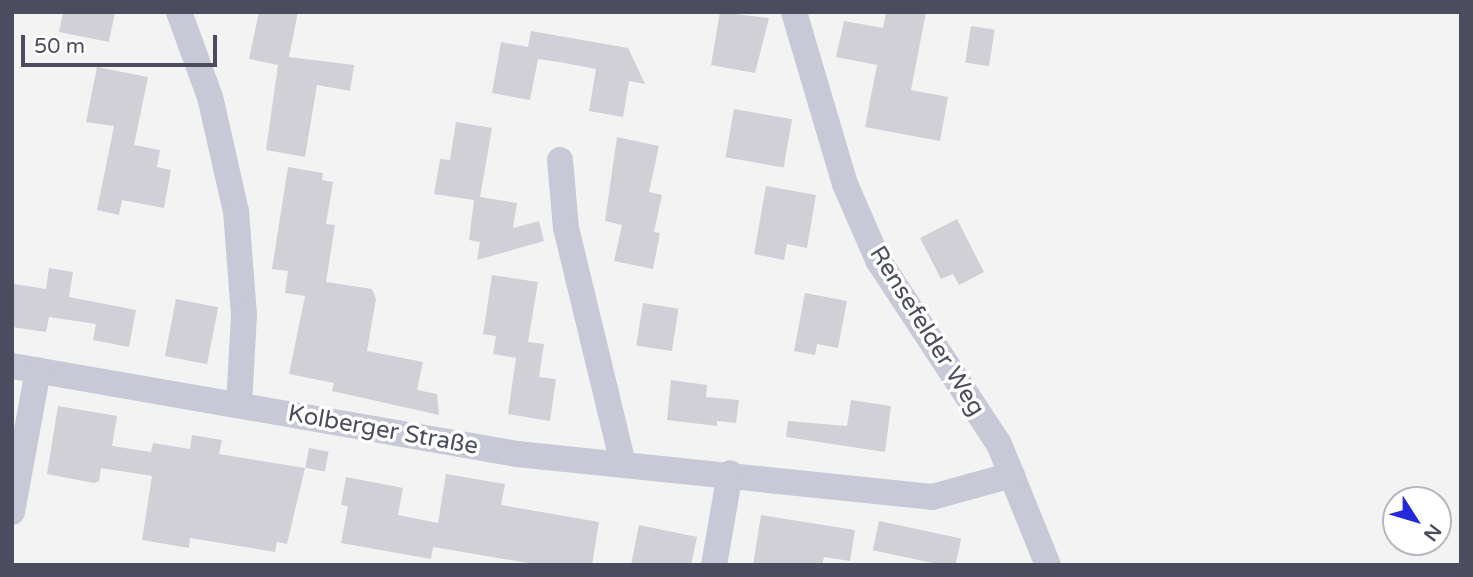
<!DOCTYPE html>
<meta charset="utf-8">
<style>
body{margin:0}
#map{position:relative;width:1473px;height:577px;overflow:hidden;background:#f4f3f3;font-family:"Varela Round",sans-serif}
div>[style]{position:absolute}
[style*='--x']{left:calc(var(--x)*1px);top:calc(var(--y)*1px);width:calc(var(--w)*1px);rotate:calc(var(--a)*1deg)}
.building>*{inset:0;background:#d0d0d6;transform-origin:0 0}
.minor>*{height:26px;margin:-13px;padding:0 13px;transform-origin:13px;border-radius:13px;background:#c7c9d6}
span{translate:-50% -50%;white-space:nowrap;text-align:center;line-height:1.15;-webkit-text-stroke:7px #fff;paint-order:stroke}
.street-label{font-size:24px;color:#4b4d5f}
.frame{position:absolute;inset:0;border:14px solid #4b4d5f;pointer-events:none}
.north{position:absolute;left:1382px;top:486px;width:70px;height:70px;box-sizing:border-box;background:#fff;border:2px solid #b7b8bf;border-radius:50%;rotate:127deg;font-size:19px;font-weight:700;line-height:28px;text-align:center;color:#4b4d5f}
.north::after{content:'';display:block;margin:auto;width:24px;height:32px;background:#2529dc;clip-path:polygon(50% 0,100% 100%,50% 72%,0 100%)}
.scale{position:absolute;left:21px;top:35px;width:196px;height:32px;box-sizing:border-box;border:4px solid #4b4d5f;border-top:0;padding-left:9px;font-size:21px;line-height:24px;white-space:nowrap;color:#4b4d5f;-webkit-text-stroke:5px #fff;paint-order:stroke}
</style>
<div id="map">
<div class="building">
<i style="clip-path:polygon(63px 12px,115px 12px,109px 42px,59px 32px)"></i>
<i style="clip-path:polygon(259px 12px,298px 12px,289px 57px,354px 65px,350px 91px,317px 85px,305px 157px,266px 150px,278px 65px,249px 59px)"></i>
<i style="clip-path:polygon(720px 12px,769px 18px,755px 73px,711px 65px)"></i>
<i style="clip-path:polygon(886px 12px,926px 12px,911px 90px,948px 97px,940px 141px,865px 127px,877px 65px,836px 57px,844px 21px,883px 28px)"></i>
<i style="left:971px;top:26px;width:24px;height:37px;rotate:9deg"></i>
<i style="clip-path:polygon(531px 31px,628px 48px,645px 84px,629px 81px,623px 117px,589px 111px,596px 69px,559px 62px,538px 59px,530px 100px,492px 93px,501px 42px,528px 47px)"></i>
<i style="clip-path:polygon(97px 67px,148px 77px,134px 145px,160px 150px,157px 167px,171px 170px,164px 208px,122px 200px,119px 215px,97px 210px,114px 126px,86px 122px)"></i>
<i style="left:734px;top:109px;width:59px;height:49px;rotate:10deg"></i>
<i style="clip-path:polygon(456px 122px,492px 128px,480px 197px,517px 203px,513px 228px,539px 221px,544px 241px,477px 260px,480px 242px,469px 240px,474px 200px,434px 194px,440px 159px,450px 160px)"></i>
<i style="clip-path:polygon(617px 137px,659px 146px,649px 192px,662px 195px,654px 232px,660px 233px,653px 269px,614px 261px,622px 225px,605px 221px)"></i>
<i style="clip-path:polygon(288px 167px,323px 173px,322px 180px,333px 182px,326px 224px,335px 225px,326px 282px,372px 289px,376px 299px,367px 351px,423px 362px,417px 390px,437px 394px,439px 415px,332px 391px,334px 383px,289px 374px,305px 296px,285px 293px,288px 271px,272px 269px)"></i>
<i style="clip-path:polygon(766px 186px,816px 195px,807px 248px,787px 244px,784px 260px,754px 254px)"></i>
<i style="clip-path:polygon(957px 219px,984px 272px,959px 285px,953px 274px,941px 279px,920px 238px)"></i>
<i style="clip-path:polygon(49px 268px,73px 272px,69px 297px,136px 310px,129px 347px,93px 340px,96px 324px,49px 317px,46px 332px,12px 327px,14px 284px,46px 289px)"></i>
<i style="clip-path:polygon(492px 275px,538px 282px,528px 342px,544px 344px,539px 377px,556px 379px,550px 421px,508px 414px,516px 358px,493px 354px,496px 336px,483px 334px)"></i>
<i style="clip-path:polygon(805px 293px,847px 301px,838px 348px,817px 344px,815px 355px,794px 351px)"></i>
<i style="left:176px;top:299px;width:43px;height:58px;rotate:11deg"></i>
<i style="left:643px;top:303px;width:36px;height:43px;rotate:9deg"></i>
<i style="clip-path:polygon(671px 380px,707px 385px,706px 397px,739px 400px,736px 423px,717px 421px,717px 426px,667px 420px)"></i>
<i style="clip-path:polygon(851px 400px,891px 406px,885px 452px,786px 437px,788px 421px,847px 426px)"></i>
<i style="clip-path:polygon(58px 406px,117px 416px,112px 446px,151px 452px,153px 443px,190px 449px,192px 435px,222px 440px,219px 454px,305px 468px,287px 544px,277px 542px,275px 552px,190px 538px,189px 548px,142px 540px,152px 476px,101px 468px,99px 481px,94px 483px,47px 474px)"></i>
<i style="left:309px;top:448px;width:20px;height:20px;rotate:11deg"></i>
<i style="clip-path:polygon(446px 474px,505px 484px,501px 505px,599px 522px,592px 565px,540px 565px,433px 547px,431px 559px,341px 543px,348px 506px,341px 505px,346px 477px,403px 488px,398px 515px,438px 523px)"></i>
<i style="clip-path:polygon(761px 515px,855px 530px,850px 561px,824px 557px,822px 565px,753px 565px)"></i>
<i style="left:879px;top:521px;width:84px;height:30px;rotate:12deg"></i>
<i style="clip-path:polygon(639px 525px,697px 537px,691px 565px,631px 565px)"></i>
</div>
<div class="minor">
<i style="--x:179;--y:12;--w:90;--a:70"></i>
<i style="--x:210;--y:97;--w:117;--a:77.2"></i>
<i style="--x:236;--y:211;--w:104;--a:85.6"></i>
<i style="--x:244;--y:315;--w:90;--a:93.2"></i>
<i style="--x:794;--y:12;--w:179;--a:73.5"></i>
<i style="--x:845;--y:184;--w:83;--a:66.5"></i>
<i style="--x:878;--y:260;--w:220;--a:56.7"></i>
<i style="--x:999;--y:444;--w:131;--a:68"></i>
<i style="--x:560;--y:160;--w:68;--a:85"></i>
<i style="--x:566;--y:228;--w:242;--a:76.4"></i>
<i style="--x:12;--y:366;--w:513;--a:9.88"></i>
<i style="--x:517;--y:454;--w:417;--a:5.9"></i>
<i style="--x:932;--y:497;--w:83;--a:-15.4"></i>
<i style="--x:12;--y:512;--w:144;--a:-79.6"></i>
<i style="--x:714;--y:565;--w:93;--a:-80.1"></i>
</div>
<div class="street-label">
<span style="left:927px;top:331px;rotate:58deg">Rensefelder Weg</span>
<span style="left:383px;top:430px;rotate:10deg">Kolberger Straße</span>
</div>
<div class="frame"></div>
<div class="north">N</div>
<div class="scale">50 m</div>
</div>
